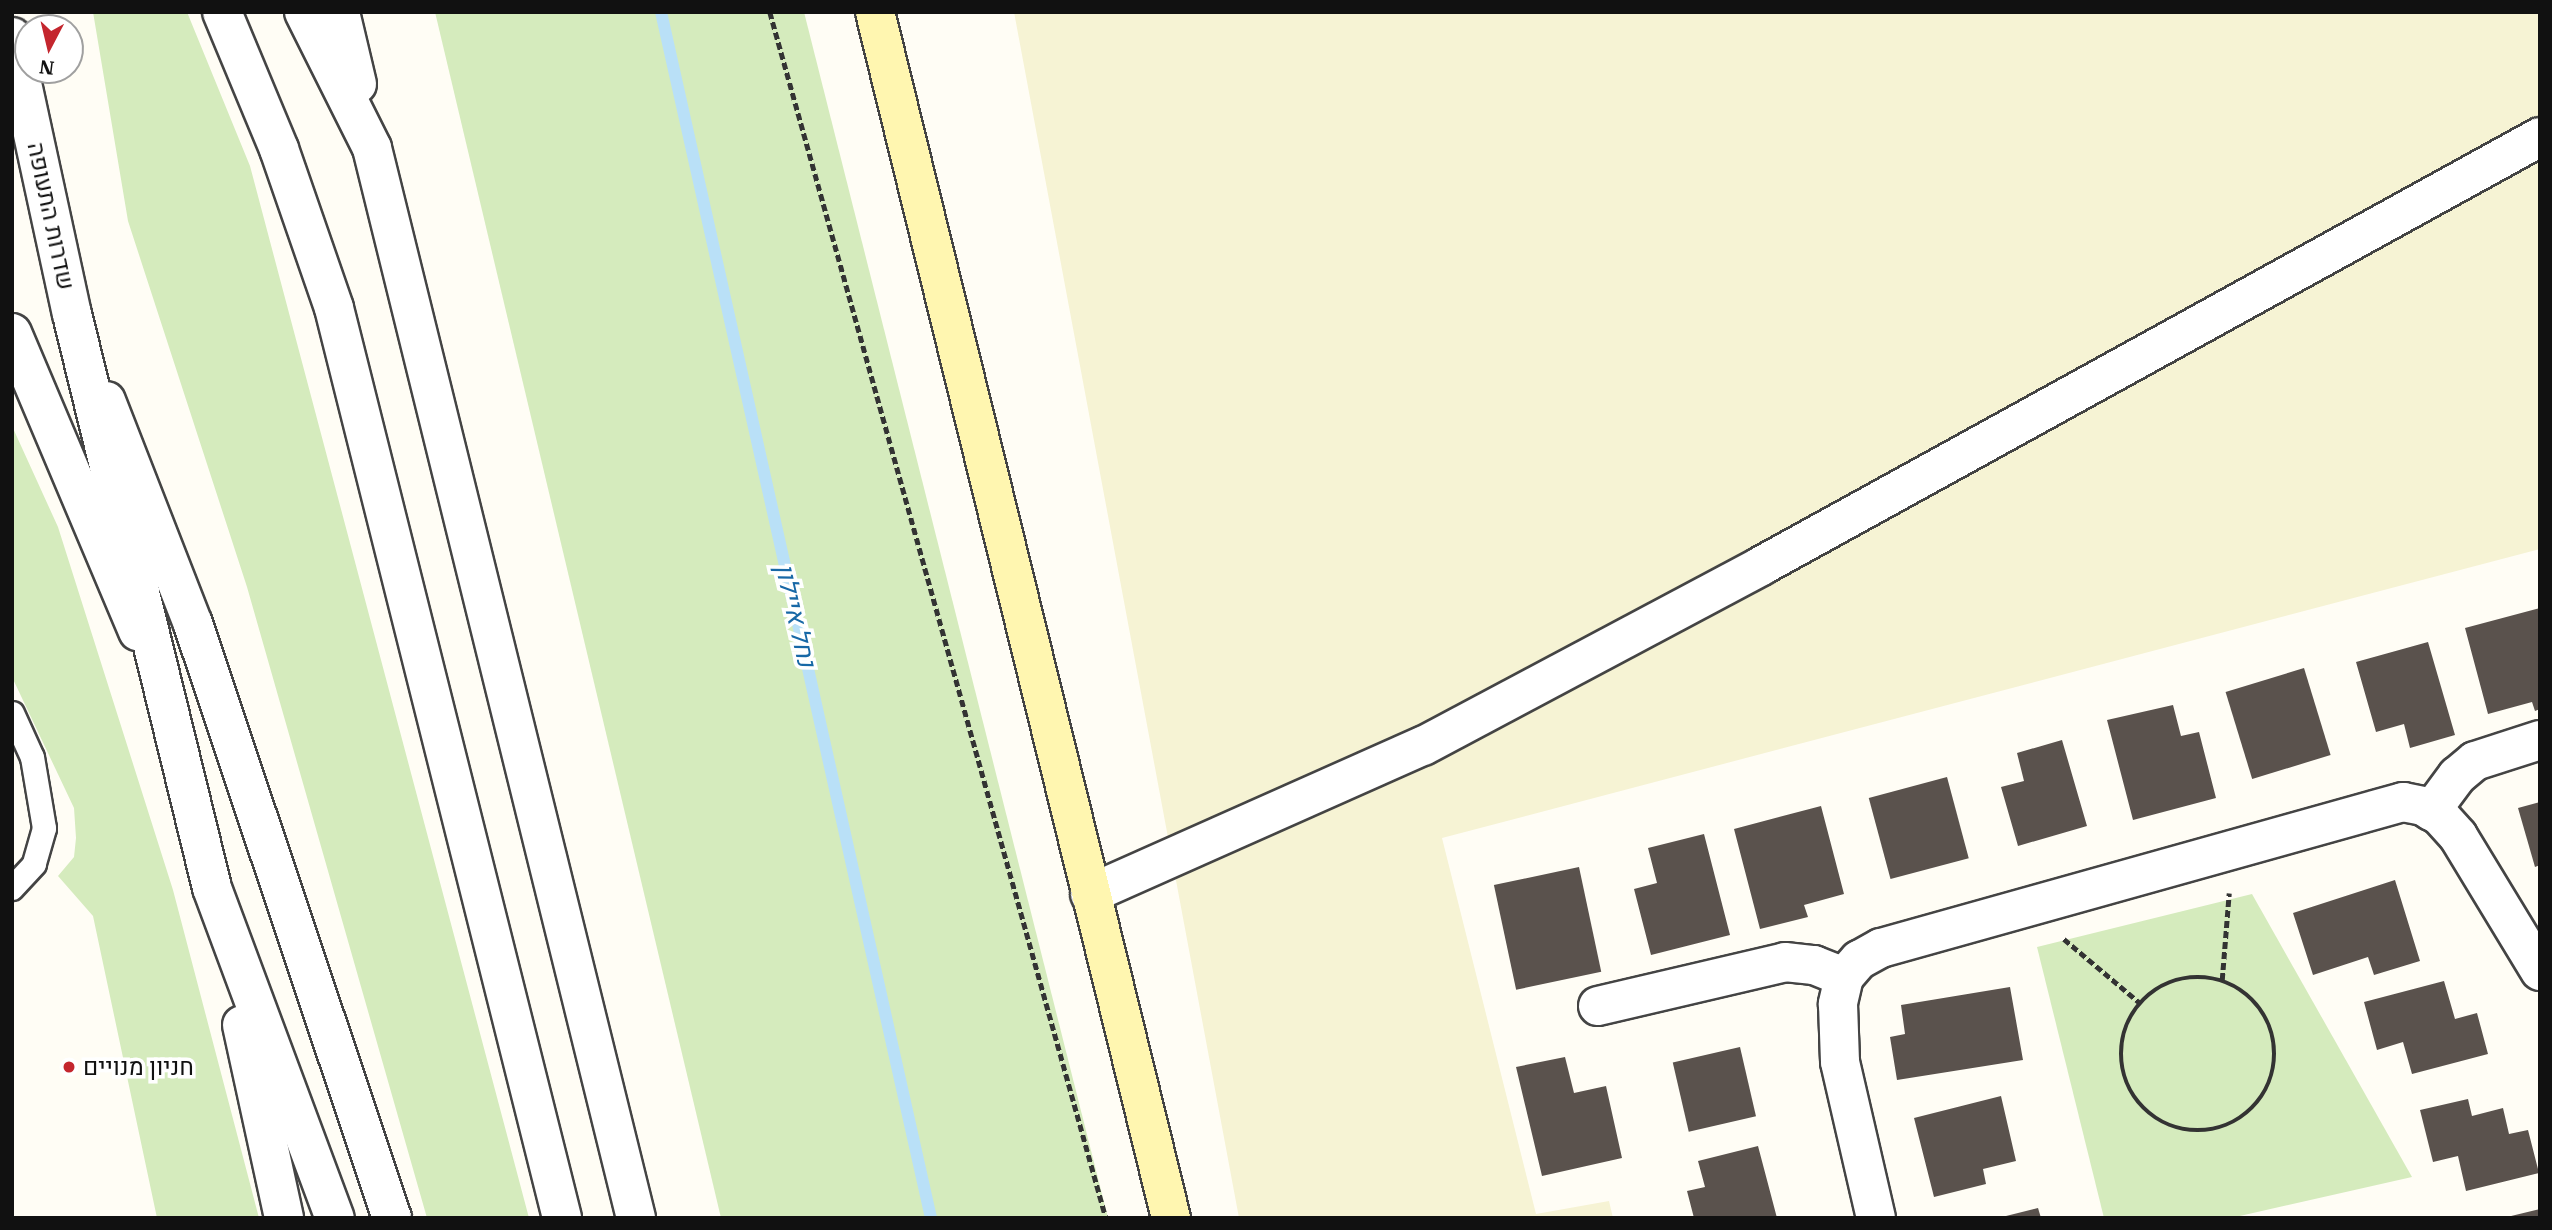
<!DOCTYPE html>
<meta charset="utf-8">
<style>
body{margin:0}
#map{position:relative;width:2552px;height:1230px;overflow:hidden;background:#fffdf5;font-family:"IBM Plex Serif",Heebo,serif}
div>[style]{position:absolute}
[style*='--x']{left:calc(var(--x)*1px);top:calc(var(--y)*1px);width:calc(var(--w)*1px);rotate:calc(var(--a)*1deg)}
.farmland>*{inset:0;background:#f6f3d4}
.green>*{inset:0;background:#d5ebbd}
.stream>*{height:12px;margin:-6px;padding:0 6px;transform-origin:6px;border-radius:6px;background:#b9e0f7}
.building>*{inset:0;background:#5a524d;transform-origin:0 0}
.path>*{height:4.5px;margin-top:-2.25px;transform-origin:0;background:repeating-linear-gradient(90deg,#333 0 7px,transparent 0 10.5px)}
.path>.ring{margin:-2.25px;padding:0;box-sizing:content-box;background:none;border:4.5px solid #333;border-radius:50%}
.roads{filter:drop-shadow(2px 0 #444) drop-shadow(-2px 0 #444) drop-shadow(0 2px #444) drop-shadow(0 -2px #444)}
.service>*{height:23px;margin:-11.5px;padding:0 11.5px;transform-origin:11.5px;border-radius:11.5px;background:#fff}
.minor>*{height:38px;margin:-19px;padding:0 19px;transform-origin:19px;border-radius:19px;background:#fff}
.tertiary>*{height:38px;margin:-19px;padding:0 19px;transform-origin:19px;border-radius:19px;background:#fff}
.secondary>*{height:38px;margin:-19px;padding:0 19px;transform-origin:19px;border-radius:19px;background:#fff6b0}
.dots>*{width:19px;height:19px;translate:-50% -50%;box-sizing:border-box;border:4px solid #fff;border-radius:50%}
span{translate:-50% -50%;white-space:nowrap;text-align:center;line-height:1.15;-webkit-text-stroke:7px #fff;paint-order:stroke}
.street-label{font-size:24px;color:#111}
.poi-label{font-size:24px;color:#111}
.left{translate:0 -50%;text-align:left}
.water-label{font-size:26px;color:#1768a6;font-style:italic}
.frame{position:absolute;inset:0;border:14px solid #111;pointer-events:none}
.north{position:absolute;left:14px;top:14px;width:70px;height:70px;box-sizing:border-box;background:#fff;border:2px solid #a0a0a0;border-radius:50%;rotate:187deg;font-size:19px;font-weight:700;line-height:28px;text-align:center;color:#111}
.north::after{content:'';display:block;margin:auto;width:24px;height:32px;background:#c4262e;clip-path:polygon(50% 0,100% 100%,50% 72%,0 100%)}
</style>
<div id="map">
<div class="farmland">
<i style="clip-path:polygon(1014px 12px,2540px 12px,2540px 549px,1442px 838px,1536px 1214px,1609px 1201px,1613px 1218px,1239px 1218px)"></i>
</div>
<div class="green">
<i style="clip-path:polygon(93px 12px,187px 12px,250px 166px,529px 1218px,427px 1218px,247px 587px,128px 221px)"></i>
<i style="clip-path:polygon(435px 12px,804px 12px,1108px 1218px,721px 1218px)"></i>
<i style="clip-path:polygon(12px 426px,58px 527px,173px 890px,259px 1218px,157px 1218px,93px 916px,58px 876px,74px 857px,76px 838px,74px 808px,12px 677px)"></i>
<i style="clip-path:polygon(2252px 894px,2412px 1177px,2231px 1218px,2104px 1218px,2037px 947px)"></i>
</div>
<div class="stream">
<i style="--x:661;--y:12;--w:1236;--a:77.38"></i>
</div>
<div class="building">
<i style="clip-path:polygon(2540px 608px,2540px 709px,2535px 711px,2532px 702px,2488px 714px,2465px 628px)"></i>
<i style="clip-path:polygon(2428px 642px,2455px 735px,2410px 748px,2404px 724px,2376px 732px,2356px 662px)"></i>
<i style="left:2304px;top:668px;width:91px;height:82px;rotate:73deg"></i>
<i style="clip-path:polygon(2173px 705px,2181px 736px,2199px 732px,2216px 798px,2133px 820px,2107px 720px)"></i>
<i style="clip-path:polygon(2062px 740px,2087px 826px,2018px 846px,2001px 787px,2024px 781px,2017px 753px)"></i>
<i style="left:1947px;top:777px;width:84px;height:81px;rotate:75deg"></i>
<i style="clip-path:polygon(2540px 802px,2540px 865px,2535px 867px,2518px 808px)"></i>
<i style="clip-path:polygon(1821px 806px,1844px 894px,1804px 905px,1808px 917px,1760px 929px,1734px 829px)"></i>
<i style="clip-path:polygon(1704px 834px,1730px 935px,1651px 955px,1634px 889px,1657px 883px,1648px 848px)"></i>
<i style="left:1579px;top:867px;width:107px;height:87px;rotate:78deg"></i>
<i style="clip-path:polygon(2395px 880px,2420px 961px,2374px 975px,2368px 957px,2313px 975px,2293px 913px)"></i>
<i style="clip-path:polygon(2444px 981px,2455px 1019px,2477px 1013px,2488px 1054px,2412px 1074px,2403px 1042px,2377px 1050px,2364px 1002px)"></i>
<i style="clip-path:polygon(2010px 987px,2023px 1060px,1897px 1080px,1890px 1037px,1905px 1034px,1901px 1005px)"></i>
<i style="left:1740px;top:1047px;width:71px;height:69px;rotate:77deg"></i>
<i style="clip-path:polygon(1565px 1057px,1574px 1093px,1606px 1086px,1622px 1158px,1542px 1176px,1516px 1067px)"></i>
<i style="clip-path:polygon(2001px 1096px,2016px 1161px,1983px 1169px,1986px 1184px,1934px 1197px,1914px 1118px)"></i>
<i style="clip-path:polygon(2468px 1099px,2472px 1116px,2503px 1108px,2509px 1134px,2528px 1130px,2539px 1173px,2466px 1191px,2458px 1156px,2433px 1162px,2420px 1110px)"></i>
<i style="clip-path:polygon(1758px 1146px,1777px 1218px,1694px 1218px,1687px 1191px,1705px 1187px,1698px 1161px)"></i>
<i style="clip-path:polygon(2038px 1208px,2041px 1218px,2002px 1218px,2002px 1217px)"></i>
<i style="clip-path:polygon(2540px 1209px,2540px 1218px,2507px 1218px,2507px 1217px)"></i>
</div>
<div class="path">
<i style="--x:770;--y:12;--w:1252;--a:74.43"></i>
<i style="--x:2064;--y:939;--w:99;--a:40.1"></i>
<i class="ring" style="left:2121px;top:977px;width:149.5px;height:149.5px"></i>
<i style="--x:2222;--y:980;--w:87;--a:-85.4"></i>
</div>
<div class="roads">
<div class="service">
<i style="--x:12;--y:713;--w:48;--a:65.6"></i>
<i style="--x:32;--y:757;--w:72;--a:80.4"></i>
<i style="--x:44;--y:828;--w:37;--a:106"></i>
<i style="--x:34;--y:864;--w:33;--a:133"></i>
</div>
<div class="minor">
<i style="--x:222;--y:12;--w:148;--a:67.4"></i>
<i style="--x:279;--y:149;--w:168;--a:70.9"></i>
<i style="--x:334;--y:308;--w:938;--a:75.93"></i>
<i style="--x:304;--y:12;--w:152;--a:63.4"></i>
<i style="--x:372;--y:148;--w:1102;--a:76.14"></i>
<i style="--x:340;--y:12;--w:74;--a:76.7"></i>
<i style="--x:12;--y:333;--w:324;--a:67.1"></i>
<i style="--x:106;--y:401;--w:239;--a:68.7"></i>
<i style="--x:193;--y:624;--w:626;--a:71.48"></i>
<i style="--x:2431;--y:811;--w:44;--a:-53.4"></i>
<i style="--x:2457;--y:776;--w:23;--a:-40"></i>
<i style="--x:2475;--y:761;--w:68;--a:-17.9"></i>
<i style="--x:1090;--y:894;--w:364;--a:-24"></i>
<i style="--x:1423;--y:746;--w:383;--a:-28"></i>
<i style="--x:1761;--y:566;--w:889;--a:-28.84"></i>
<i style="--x:1844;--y:977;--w:28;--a:103"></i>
<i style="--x:1838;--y:1004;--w:58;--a:88"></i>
<i style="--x:1840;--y:1062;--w:160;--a:77"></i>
<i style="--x:1598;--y:1006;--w:192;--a:-13.2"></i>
<i style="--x:1785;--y:962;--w:29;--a:6"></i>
<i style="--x:1814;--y:965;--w:32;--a:22"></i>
<i style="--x:1844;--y:977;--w:23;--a:-49"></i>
<i style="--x:1859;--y:960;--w:25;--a:-29"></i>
<i style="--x:1881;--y:948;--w:542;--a:-15.63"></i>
<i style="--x:2403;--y:802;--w:20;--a:11"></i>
<i style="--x:2423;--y:806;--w:20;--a:30"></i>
<i style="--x:2440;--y:816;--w:27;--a:48"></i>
<i style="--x:2458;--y:836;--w:158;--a:58.7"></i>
</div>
<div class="tertiary">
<i style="--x:12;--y:37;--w:283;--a:77.8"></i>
<i style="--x:72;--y:314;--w:591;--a:76.29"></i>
<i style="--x:212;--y:888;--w:352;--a:69.6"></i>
<i style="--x:242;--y:1025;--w:198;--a:77.7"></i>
</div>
<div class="secondary">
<i style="--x:875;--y:12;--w:1242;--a:76.21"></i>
</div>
</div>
<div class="dots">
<i style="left:69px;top:1067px;background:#c4262e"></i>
</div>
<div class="street-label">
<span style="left:51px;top:216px;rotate:78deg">שדרות התעופה</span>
</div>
<div class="poi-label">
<span class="left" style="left:83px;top:1067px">חניון מנויים</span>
</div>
<div class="water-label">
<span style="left:796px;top:615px;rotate:77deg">נחל איילון</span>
</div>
<div class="frame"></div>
<div class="north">N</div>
</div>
